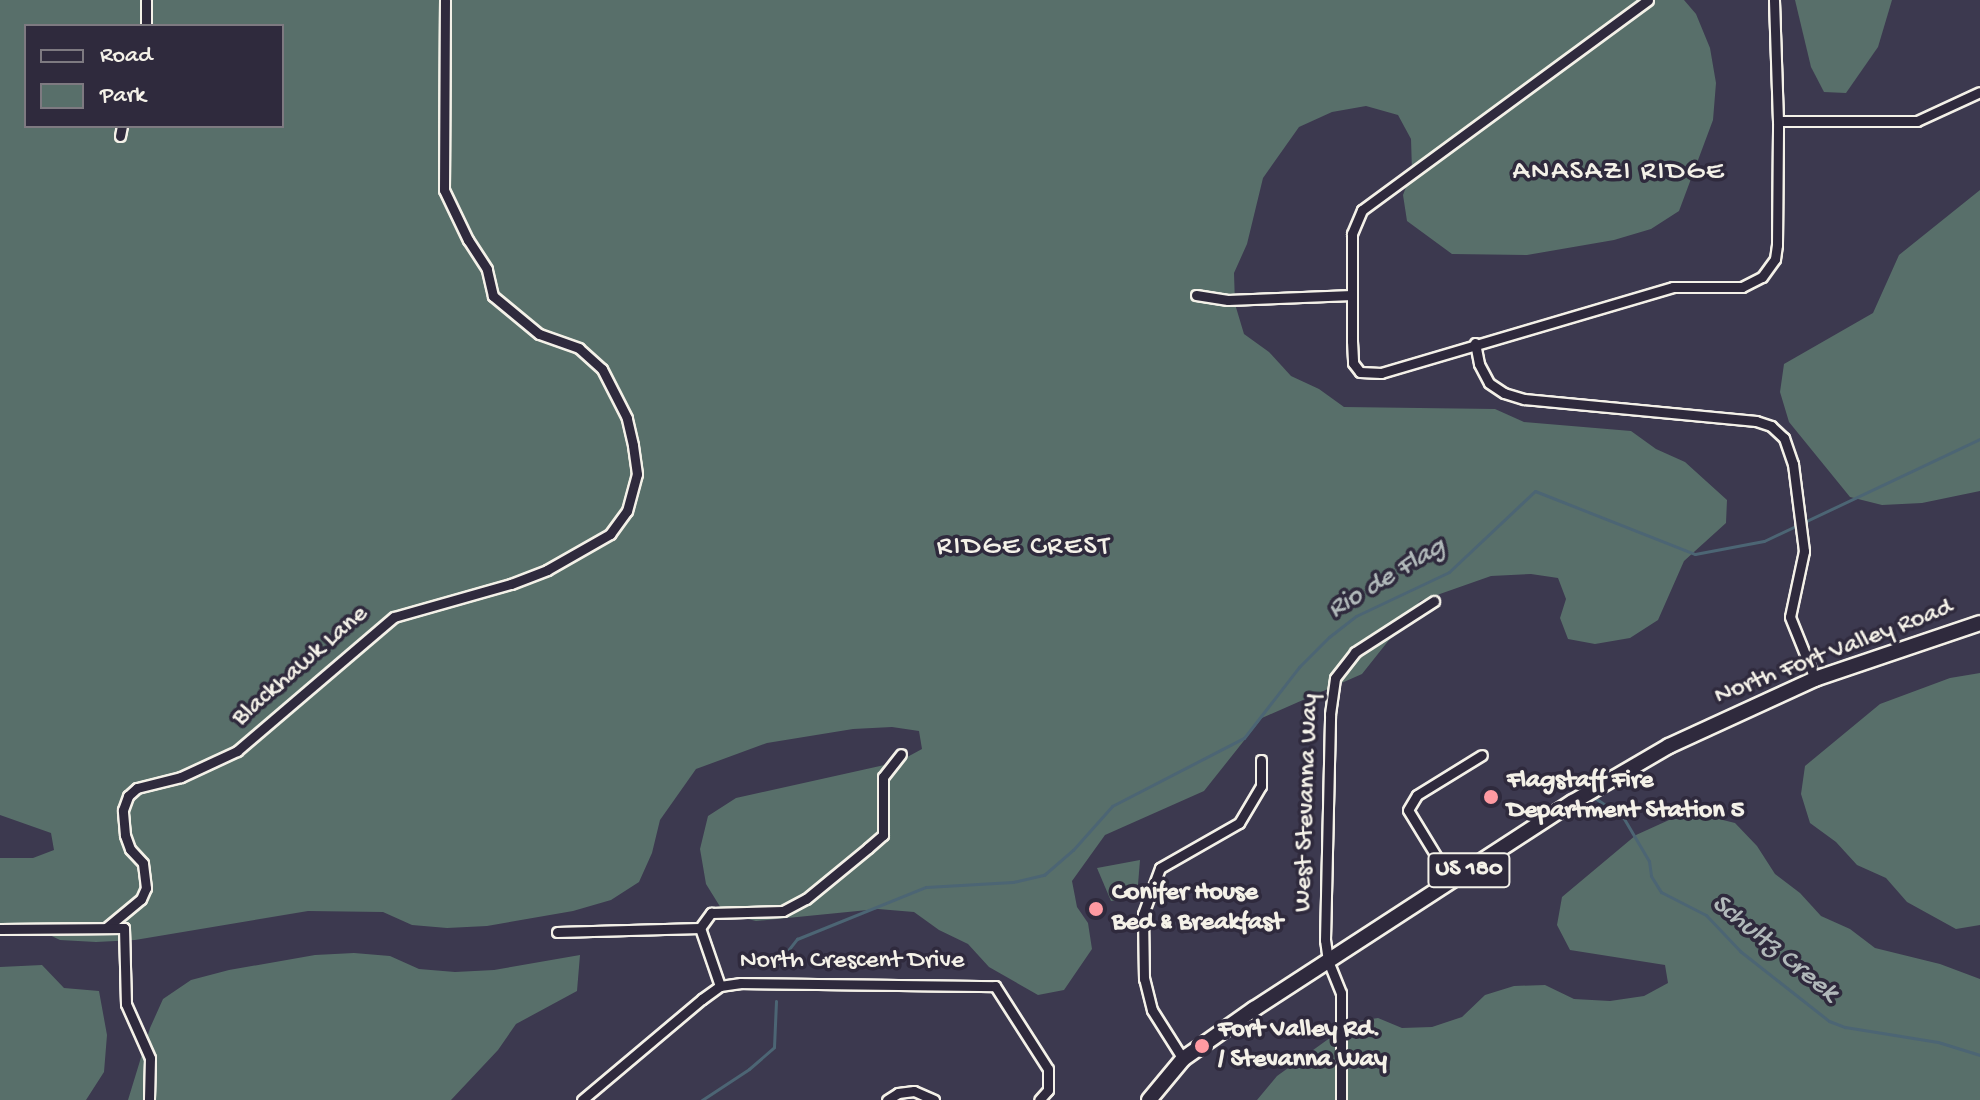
<!DOCTYPE html>
<style>
body{margin:0}
#map{position:relative;width:1980px;height:1100px;overflow:hidden;background:#3c394f;font-family:"Gochi Hand",sans-serif}
div>[style]{position:absolute}
[style*='--x']{left:calc(var(--x)*1px);top:calc(var(--y)*1px);width:calc(var(--w)*1px);rotate:calc(var(--a)*1deg)}
.green>*{inset:0;background:#586f6a}
.stream>*{height:3px;margin:-1.5px;padding:0 1.5px;transform-origin:1.5px;border-radius:1.5px;background:#4c6574}
.roads{filter:drop-shadow(2px 0 #f4f1e8) drop-shadow(-2px 0 #f4f1e8) drop-shadow(0 2px #f4f1e8) drop-shadow(0 -2px #f4f1e8)}
.minor>*{height:9px;margin:-4.5px;padding:0 4.5px;transform-origin:4.5px;border-radius:4.5px;background:#2f2a3d}
.primary>*{height:14px;margin:-7px;padding:0 7px;transform-origin:7px;border-radius:7px;background:#2f2a3d}
.dots>*{width:22px;height:22px;translate:-50% -50%;box-sizing:border-box;border:4px solid #2f2a3d;border-radius:50%}
span{translate:-50% -50%;white-space:nowrap;text-align:center;line-height:1.15;-webkit-text-stroke:7px #2f2a3d;paint-order:stroke}
.shield-label span{padding:2px 6px;background:#2f2a3d;border:2px solid;border-radius:6px;-webkit-text-stroke-width:0}
.shield-label{font-size:24px;color:#f4f1e8;font-weight:700}
.street-label{font-size:26px;color:#f4f1e8}
.poi-label{font-size:26px;color:#f4f1e8;font-weight:700}
.left{translate:0 -50%;text-align:left}
.neighbourhood-label{font-size:28px;color:#f4f1e8;letter-spacing:2px}
.water-label{font-size:28px;color:#b1b9ba;font-style:italic}
.legend{position:absolute;left:24px;top:24px;width:260px;height:104px;box-sizing:border-box;background:#2f2a3d;border:2px solid #7e7a81;margin:0;padding:10px 14px;list-style:none;font-size:24px;color:#f4f1e8}
.legend li{display:flex;align-items:center;gap:16px;height:40px}
.legend b{width:40px;border:2px solid #7e7a81}
</style>
<div id="map">
<div class="green">
<i style="clip-path:polygon(evenodd,0 0,1684px 0,1696px 14px,1710px 48px,1716px 83px,1713px 120px,1679px 211px,1651px 229px,1614px 240px,1527px 255px,1452px 254px,1407px 221px,1403px 195px,1412px 171px,1411px 139px,1398px 115px,1366px 106px,1332px 112px,1299px 127px,1263px 178px,1247px 244px,1234px 273px,1235px 304px,1244px 334px,1269px 352px,1291px 376px,1319px 389px,1344px 407px,1495px 409px,1524px 422px,1631px 431px,1656px 449px,1685px 462px,1727px 500px,1726px 523px,1684px 561px,1658px 620px,1630px 638px,1595px 644px,1568px 639px,1560px 618px,1566px 599px,1558px 578px,1531px 574px,1491px 576px,1420px 601px,1362px 674px,1262px 718px,1204px 791px,1105px 835px,1072px 881px,1077px 907px,1088px 923px,1092px 949px,1064px 990px,1038px 995px,989px 967px,968px 944px,939px 930px,914px 912px,878px 909px,756px 921px,724px 913px,706px 884px,700px 849px,708px 816px,736px 798px,898px 762px,922px 749px,919px 731px,892px 727px,853px 729px,767px 743px,696px 769px,660px 820px,652px 853px,639px 882px,611px 900px,573px 911px,487px 926px,447px 928px,412px 925px,383px 912px,308px 911px,135px 940px,96px 942px,60px 940px,31px 926px,0 924px,0 858px,33px 858px,54px 850px,51px 833px,0 815px,0 0,26px 26px,282px 26px,282px 126px,26px 126px,26px 26px)"></i>
<i style="clip-path:polygon(1795px 0,1892px 0,1878px 47px,1846px 93px,1824px 92px,1811px 67px)"></i>
<i style="clip-path:polygon(1980px 190px,1980px 491px,1922px 503px,1882px 505px,1850px 497px,1789px 422px,1780px 392px,1784px 364px,1873px 313px,1899px 255px)"></i>
<i style="clip-path:polygon(1980px 673px,1980px 925px,1956px 929px,1907px 902px,1886px 878px,1857px 865px,1836px 842px,1810px 823px,1801px 794px,1805px 766px,1880px 704px,1950px 678px)"></i>
<i style="clip-path:polygon(1703px 815px,1735px 823px,1757px 846px,1775px 874px,1800px 893px,1821px 916px,1850px 929px,1875px 948px,1940px 964px,1980px 979px,1980px 1100px,1257px 1100px,1277px 1076px,1352px 1022px,1378px 1018px,1402px 1028px,1432px 1027px,1462px 1017px,1485px 995px,1514px 986px,1545px 985px,1574px 999px,1610px 1001px,1644px 996px,1668px 983px,1665px 965px,1570px 950px,1557px 925px,1562px 897px,1636px 835px,1669px 820px)"></i>
<i style="clip-path:polygon(1140px 860px,1137px 897px,1111px 901px,1097px 868px)"></i>
<i style="clip-path:polygon(354px 953px,390px 956px,419px 969px,455px 972px,494px 970px,580px 955px,577px 991px,516px 1024px,498px 1050px,451px 1100px,128px 1100px,150px 1028px,163px 999px,191px 980px,229px 970px,315px 955px)"></i>
<i style="clip-path:polygon(42px 965px,64px 988px,99px 991px,107px 1035px,104px 1072px,86px 1100px,0 1100px,0 967px)"></i>
</div>
<div class="stream">
<i style="--x:1595;--y:798;--w:34;--a:34"></i>
<i style="--x:1623;--y:817;--w:51;--a:59.4"></i>
<i style="--x:1649;--y:861;--w:15;--a:82"></i>
<i style="--x:1651;--y:876;--w:19;--a:58"></i>
<i style="--x:1661;--y:892;--w:51;--a:27.1"></i>
<i style="--x:1706;--y:915;--w:50;--a:46.6"></i>
<i style="--x:1740;--y:951;--w:113;--a:38.2"></i>
<i style="--x:1829;--y:1021;--w:17;--a:21"></i>
<i style="--x:1845;--y:1027;--w:94;--a:9.2"></i>
<i style="--x:1938;--y:1042;--w:44;--a:17.2"></i>
<i style="--x:775;--y:967;--w:36;--a:-52"></i>
<i style="--x:797;--y:939;--w:139;--a:-22"></i>
<i style="--x:926;--y:887;--w:87;--a:-3.3"></i>
<i style="--x:1013;--y:882;--w:32;--a:-13"></i>
<i style="--x:1044;--y:875;--w:38;--a:-41"></i>
<i style="--x:1073;--y:850;--w:59;--a:-48.4"></i>
<i style="--x:1112;--y:806;--w:148;--a:-27.3"></i>
<i style="--x:1244;--y:738;--w:90;--a:-52.2"></i>
<i style="--x:1299;--y:667;--w:42;--a:-45"></i>
<i style="--x:1329;--y:637;--w:34;--a:-38"></i>
<i style="--x:1356;--y:616;--w:103;--a:-25.3"></i>
<i style="--x:1449;--y:572;--w:118;--a:-43.3"></i>
<i style="--x:1535;--y:491;--w:172;--a:21.5"></i>
<i style="--x:1695;--y:554;--w:70;--a:-10.7"></i>
<i style="--x:1764;--y:541;--w:239;--a:-25.3"></i>
<i style="--x:702;--y:1100;--w:56;--a:-33.4"></i>
<i style="--x:749;--y:1069;--w:33;--a:-41"></i>
<i style="--x:774;--y:1047;--w:46;--a:-87.5"></i>
</div>
<div class="roads">
<div class="minor">
<i style="--x:146;--y:0;--w:26;--a:90"></i>
<i style="--x:1648;--y:0;--w:355;--a:143.7"></i>
<i style="--x:1362;--y:210;--w:26;--a:113"></i>
<i style="--x:1352;--y:234;--w:107;--a:90"></i>
<i style="--x:1352;--y:341;--w:22;--a:87"></i>
<i style="--x:1353;--y:363;--w:11;--a:52"></i>
<i style="--x:1360;--y:372;--w:21;--a:3"></i>
<i style="--x:1381;--y:373;--w:304;--a:-16.4"></i>
<i style="--x:1673;--y:287;--w:69;--a:0"></i>
<i style="--x:1742;--y:287;--w:22;--a:-27"></i>
<i style="--x:1762;--y:277;--w:22;--a:-54"></i>
<i style="--x:1775;--y:259;--w:14;--a:-82"></i>
<i style="--x:1777;--y:245;--w:124;--a:-89.5"></i>
<i style="--x:1778;--y:121;--w:121;--a:-91.9"></i>
<i style="--x:1778;--y:121;--w:139;--a:0"></i>
<i style="--x:1917;--y:121;--w:69;--a:-24.7"></i>
<i style="--x:120;--y:136;--w:10;--a:-79"></i>
<i style="--x:1196;--y:295;--w:32;--a:9"></i>
<i style="--x:1228;--y:300;--w:124;--a:-2.3"></i>
<i style="--x:1475;--y:343;--w:21;--a:79"></i>
<i style="--x:1479;--y:364;--w:21;--a:62"></i>
<i style="--x:1489;--y:383;--w:18;--a:34"></i>
<i style="--x:1504;--y:393;--w:21;--a:17"></i>
<i style="--x:1524;--y:399;--w:233;--a:5.4"></i>
<i style="--x:1756;--y:421;--w:16;--a:18"></i>
<i style="--x:1771;--y:426;--w:18;--a:43"></i>
<i style="--x:1784;--y:438;--w:28;--a:71"></i>
<i style="--x:1793;--y:464;--w:88;--a:82.8"></i>
<i style="--x:1804;--y:551;--w:67;--a:102"></i>
<i style="--x:1790;--y:617;--w:67;--a:68"></i>
<i style="--x:1452;--y:882;--w:84;--a:-121.4"></i>
<i style="--x:1408;--y:810;--w:17;--a:-59"></i>
<i style="--x:1417;--y:795;--w:76;--a:-31.6"></i>
<i style="--x:106;--y:928;--w:45;--a:-39.6"></i>
<i style="--x:141;--y:899;--w:12;--a:-66"></i>
<i style="--x:146;--y:888;--w:25;--a:-97"></i>
<i style="--x:143;--y:863;--w:19;--a:-133"></i>
<i style="--x:130;--y:849;--w:15;--a:-110"></i>
<i style="--x:125;--y:835;--w:25;--a:-95"></i>
<i style="--x:123;--y:810;--w:15;--a:-70"></i>
<i style="--x:128;--y:796;--w:12;--a:-42"></i>
<i style="--x:137;--y:788;--w:45;--a:-14"></i>
<i style="--x:181;--y:777;--w:62;--a:-24.9"></i>
<i style="--x:237;--y:751;--w:206;--a:-40.5"></i>
<i style="--x:394;--y:617;--w:122;--a:-15.8"></i>
<i style="--x:511;--y:584;--w:39;--a:-21"></i>
<i style="--x:547;--y:570;--w:73;--a:-29.7"></i>
<i style="--x:610;--y:534;--w:29;--a:-54"></i>
<i style="--x:627;--y:511;--w:38;--a:-75"></i>
<i style="--x:637;--y:474;--w:29;--a:-98"></i>
<i style="--x:633;--y:445;--w:28;--a:-103"></i>
<i style="--x:627;--y:418;--w:55;--a:-117"></i>
<i style="--x:602;--y:369;--w:31;--a:-138"></i>
<i style="--x:579;--y:348;--w:42;--a:-160.7"></i>
<i style="--x:539;--y:334;--w:60;--a:-140.4"></i>
<i style="--x:493;--y:296;--w:28;--a:-103"></i>
<i style="--x:487;--y:269;--w:35;--a:-123"></i>
<i style="--x:468;--y:240;--w:55;--a:-115.6"></i>
<i style="--x:444;--y:190;--w:190;--a:-89.7"></i>
<i style="--x:0;--y:929;--w:124;--a:-0.5"></i>
<i style="--x:124;--y:928;--w:76;--a:88.5"></i>
<i style="--x:126;--y:1004;--w:59;--a:66"></i>
<i style="--x:150;--y:1058;--w:42;--a:91.4"></i>
<i style="--x:557;--y:932;--w:143;--a:-1.6"></i>
<i style="--x:720;--y:986;--w:61;--a:-109"></i>
<i style="--x:700;--y:928;--w:19;--a:-54"></i>
<i style="--x:711;--y:913;--w:72;--a:-1.6"></i>
<i style="--x:783;--y:911;--w:26;--a:-28"></i>
<i style="--x:806;--y:899;--w:80;--a:-39.4"></i>
<i style="--x:868;--y:848;--w:20;--a:-41"></i>
<i style="--x:883;--y:835;--w:58;--a:-90"></i>
<i style="--x:883;--y:777;--w:29;--a:-52"></i>
<i style="--x:1183;--y:1059;--w:58;--a:-122.3"></i>
<i style="--x:1152;--y:1010;--w:32;--a:-104"></i>
<i style="--x:1144;--y:979;--w:65;--a:-90.9"></i>
<i style="--x:1143;--y:914;--w:49;--a:-69.7"></i>
<i style="--x:1160;--y:868;--w:91;--a:-29.7"></i>
<i style="--x:1239;--y:823;--w:43;--a:-59.3"></i>
<i style="--x:1261;--y:786;--w:26;--a:-90"></i>
<i style="--x:582;--y:1100;--w:157;--a:-40.1"></i>
<i style="--x:702;--y:999;--w:22;--a:-36"></i>
<i style="--x:720;--y:986;--w:21;--a:-8"></i>
<i style="--x:741;--y:983;--w:254;--a:0.7"></i>
<i style="--x:995;--y:986;--w:98;--a:57.4"></i>
<i style="--x:1048;--y:1069;--w:21;--a:90"></i>
<i style="--x:1048;--y:1090;--w:13;--a:132"></i>
<i style="--x:887;--y:1100;--w:13;--a:-32"></i>
<i style="--x:898;--y:1093;--w:16;--a:-7"></i>
<i style="--x:914;--y:1091;--w:22;--a:24"></i>
<i style="--x:1341;--y:1100;--w:107;--a:-90"></i>
<i style="--x:1341;--y:993;--w:35;--a:-112"></i>
<i style="--x:1328;--y:961;--w:21;--a:-98"></i>
<i style="--x:1325;--y:940;--w:226;--a:-88.7"></i>
<i style="--x:1330;--y:714;--w:36;--a:-82"></i>
<i style="--x:1335;--y:678;--w:33;--a:-52"></i>
<i style="--x:1355;--y:652;--w:94;--a:-32.8"></i>
</div>
<div class="primary">
<i style="--x:1149;--y:1100;--w:53;--a:-50.3"></i>
<i style="--x:1183;--y:1059;--w:87;--a:-35.2"></i>
<i style="--x:1254;--y:1009;--w:380;--a:-33"></i>
<i style="--x:1573;--y:802;--w:111;--a:-30.3"></i>
<i style="--x:1669;--y:746;--w:161;--a:-24.7"></i>
<i style="--x:1815;--y:679;--w:174;--a:-18.7"></i>
</div>
</div>
<div class="dots">
<i style="left:1491px;top:797px;background:#ff9aa2"></i>
<i style="left:1096px;top:909px;background:#ff9aa2"></i>
<i style="left:1202px;top:1046px;background:#ff9aa2"></i>
</div>
<div class="shield-label">
<span style="left:1469px;top:870px">US 180</span>
</div>
<div class="street-label">
<span style="left:1834px;top:653px;rotate:-21deg">North Fort Valley Road</span>
<span style="left:301px;top:667px;rotate:-41deg">Blackhawk Lane</span>
<span style="left:1308px;top:803px;rotate:-88deg">West Stevanna Way</span>
<span style="left:852px;top:962px">North Crescent Drive</span>
</div>
<div class="poi-label">
<span class="left" style="left:1507px;top:797px">Flagstaff Fire<br>Department Station 5</span>
<span class="left" style="left:1112px;top:909px">Conifer House<br>Bed &amp; Breakfast</span>
<span class="left" style="left:1218px;top:1046px">Fort Valley Rd.<br>/ Stevanna Way</span>
</div>
<div class="neighbourhood-label">
<span style="left:1619px;top:173px">ANASAZI RIDGE</span>
<span style="left:1024px;top:548px">RIDGE CREST</span>
</div>
<div class="water-label">
<span style="left:1387px;top:579px;rotate:-31deg">Rio de Flag</span>
<span style="left:1774px;top:949px;rotate:39deg">Schultz Creek</span>
</div>
<ul class="legend">
<li><b style="height:10px;background:#2f2a3d"></b>Road</li>
<li><b style="height:22px;background:#586f6a"></b>Park</li>
</ul>
</div>
